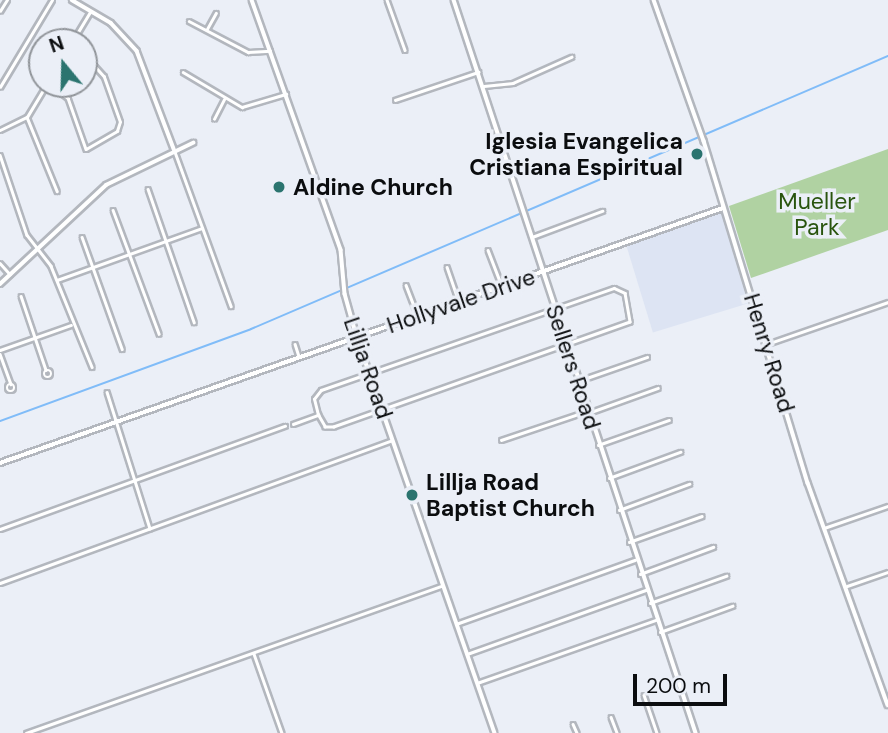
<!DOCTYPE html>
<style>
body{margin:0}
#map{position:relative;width:888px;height:733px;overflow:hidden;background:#ebeff7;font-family:"DM Sans",sans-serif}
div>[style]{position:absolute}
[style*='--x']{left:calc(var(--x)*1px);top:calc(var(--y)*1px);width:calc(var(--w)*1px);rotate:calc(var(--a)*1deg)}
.built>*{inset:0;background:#dde4f3;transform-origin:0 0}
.green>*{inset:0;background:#b0d2a2}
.stream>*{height:2px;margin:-1px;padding:0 1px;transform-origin:1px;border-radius:1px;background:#80bcf8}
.roads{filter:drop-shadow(2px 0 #b3b7be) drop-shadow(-2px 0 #b3b7be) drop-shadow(0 2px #b3b7be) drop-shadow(0 -2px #b3b7be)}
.minor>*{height:2.5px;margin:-1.25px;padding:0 1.25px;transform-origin:1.25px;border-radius:1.25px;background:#fff}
.minor>.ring{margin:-1.25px;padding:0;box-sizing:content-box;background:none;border:2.5px solid #fff;border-radius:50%}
.tertiary>*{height:3.5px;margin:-1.75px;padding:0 1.75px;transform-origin:1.75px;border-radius:1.75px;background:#fff}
.dots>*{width:19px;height:19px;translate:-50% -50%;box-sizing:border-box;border:4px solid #ebeff7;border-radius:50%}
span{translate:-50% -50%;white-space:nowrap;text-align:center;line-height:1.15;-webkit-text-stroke:7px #ebeff7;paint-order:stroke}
.poi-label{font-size:23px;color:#0b0d0f;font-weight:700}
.right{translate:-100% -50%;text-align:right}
.left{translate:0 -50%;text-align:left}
.park-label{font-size:23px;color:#29540e}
.street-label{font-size:23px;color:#0b0d0f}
.north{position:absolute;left:28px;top:28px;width:70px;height:70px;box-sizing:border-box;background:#ebeff7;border:2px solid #91959a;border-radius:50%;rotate:341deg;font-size:19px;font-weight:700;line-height:28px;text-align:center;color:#0b0d0f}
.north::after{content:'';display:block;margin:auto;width:24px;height:32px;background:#2b746f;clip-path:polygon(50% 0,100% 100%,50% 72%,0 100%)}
.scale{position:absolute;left:633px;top:674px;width:94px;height:32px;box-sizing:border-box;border:4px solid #0b0d0f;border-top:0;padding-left:9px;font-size:21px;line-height:24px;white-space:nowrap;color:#0b0d0f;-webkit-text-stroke:5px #ebeff7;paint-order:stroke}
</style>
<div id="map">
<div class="built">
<i style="left:722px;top:213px;width:94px;height:101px;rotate:73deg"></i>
</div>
<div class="green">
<i style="clip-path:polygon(888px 149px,888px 230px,751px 278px,729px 206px)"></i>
</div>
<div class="stream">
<i style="--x:0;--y:421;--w:267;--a:-20.1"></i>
<i style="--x:251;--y:329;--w:693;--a:-23.2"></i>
</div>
<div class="roads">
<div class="minor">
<i style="--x:387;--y:0;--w:53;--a:70.2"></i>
<i style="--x:0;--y:11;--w:13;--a:-58"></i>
<i style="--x:189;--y:21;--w:67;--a:27.7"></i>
<i style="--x:248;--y:52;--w:22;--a:-3"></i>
<i style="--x:207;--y:29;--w:18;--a:-61"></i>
<i style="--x:72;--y:42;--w:35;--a:-59"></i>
<i style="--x:183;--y:72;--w:69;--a:30.7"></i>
<i style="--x:242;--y:107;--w:46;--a:-16.5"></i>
<i style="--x:50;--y:84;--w:23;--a:38"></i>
<i style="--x:68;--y:98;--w:54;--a:70.6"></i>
<i style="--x:86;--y:149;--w:36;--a:-30"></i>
<i style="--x:117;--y:131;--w:9;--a:-72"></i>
<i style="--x:120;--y:122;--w:48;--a:-109.6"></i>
<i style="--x:104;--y:77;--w:30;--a:-132"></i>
<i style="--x:484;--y:86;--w:29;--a:-6"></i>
<i style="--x:513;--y:83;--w:64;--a:-24.1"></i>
<i style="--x:0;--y:87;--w:101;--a:-59.1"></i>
<i style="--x:395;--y:100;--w:88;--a:-18.6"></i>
<i style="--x:27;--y:117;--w:80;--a:67.9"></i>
<i style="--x:214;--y:119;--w:22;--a:-63"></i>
<i style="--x:0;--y:130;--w:30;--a:-26"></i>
<i style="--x:27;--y:117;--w:39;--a:-59"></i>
<i style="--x:175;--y:152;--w:164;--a:70"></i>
<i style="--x:0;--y:155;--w:84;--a:71.4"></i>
<i style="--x:27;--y:235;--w:39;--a:52"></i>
<i style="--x:51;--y:266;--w:109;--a:67.9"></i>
<i style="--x:148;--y:189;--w:141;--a:70.9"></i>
<i style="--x:113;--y:210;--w:132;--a:69.6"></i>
<i style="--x:82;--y:237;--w:119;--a:70.3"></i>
<i style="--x:532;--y:237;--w:75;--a:-20.4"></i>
<i style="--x:488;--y:250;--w:40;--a:69"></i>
<i style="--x:0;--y:263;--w:15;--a:48"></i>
<i style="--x:447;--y:267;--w:37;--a:71"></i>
<i style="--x:57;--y:280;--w:154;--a:-19.7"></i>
<i style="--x:406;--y:285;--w:33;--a:69"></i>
<i style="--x:614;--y:288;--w:12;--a:24"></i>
<i style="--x:625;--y:293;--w:29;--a:80"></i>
<i style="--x:630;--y:322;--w:314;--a:160.5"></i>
<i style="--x:334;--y:427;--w:9;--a:180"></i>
<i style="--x:325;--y:427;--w:14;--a:-120"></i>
<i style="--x:318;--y:415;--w:16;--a:-104"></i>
<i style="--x:314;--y:399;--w:11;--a:-52"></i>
<i style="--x:321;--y:390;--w:310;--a:-19.2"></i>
<i style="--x:21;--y:296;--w:78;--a:71.3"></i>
<i style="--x:295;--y:344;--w:13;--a:72"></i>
<i style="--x:767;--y:344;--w:128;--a:-19.1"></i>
<i style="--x:0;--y:350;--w:75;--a:-19.4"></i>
<i style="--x:0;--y:354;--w:32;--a:70"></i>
<i class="ring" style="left:44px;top:370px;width:5.5px;height:5.5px"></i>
<i style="--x:578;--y:381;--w:73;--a:-19.2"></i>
<i class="ring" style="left:7.5px;top:384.5px;width:4.5px;height:4.5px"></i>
<i style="--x:107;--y:392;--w:143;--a:72.5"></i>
<i style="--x:588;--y:413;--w:74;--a:-19.7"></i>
<i style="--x:293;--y:424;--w:27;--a:-20"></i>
<i style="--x:501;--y:440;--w:91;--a:-18.6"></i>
<i style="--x:598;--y:445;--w:75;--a:-19.4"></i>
<i style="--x:609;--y:478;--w:76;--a:-20.1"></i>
<i style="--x:619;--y:510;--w:75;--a:-20.4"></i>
<i style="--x:824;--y:528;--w:68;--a:-19"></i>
<i style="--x:0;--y:529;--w:303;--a:-19.9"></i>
<i style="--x:629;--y:542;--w:77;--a:-19.6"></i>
<i style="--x:640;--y:574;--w:78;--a:-20.3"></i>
<i style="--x:0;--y:583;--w:417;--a:-20"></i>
<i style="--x:847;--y:586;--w:43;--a:-18.9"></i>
<i style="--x:650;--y:603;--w:81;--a:-19.6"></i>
<i style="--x:456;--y:624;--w:190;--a:-19.7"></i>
<i style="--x:660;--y:632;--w:77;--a:-19.9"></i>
<i style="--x:254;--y:654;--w:84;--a:70.5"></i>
<i style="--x:467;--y:654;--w:190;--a:-19.7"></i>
<i style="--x:477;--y:683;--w:190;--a:-19.4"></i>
<i style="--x:644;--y:695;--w:40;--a:71.1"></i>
<i style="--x:611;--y:717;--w:17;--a:69"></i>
<i style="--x:573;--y:724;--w:10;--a:66"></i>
<i style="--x:26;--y:733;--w:441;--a:-19.5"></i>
</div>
<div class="tertiary">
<i style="--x:72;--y:0;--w:45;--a:30.5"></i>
<i style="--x:111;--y:23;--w:38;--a:47"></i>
<i style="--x:137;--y:51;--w:105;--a:69.3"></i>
<i style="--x:252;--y:0;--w:265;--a:70.4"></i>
<i style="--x:341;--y:250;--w:44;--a:84.8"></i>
<i style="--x:345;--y:294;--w:45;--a:74.4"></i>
<i style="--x:357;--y:337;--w:419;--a:70.8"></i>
<i style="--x:454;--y:0;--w:772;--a:71.73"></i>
<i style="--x:654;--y:0;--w:150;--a:70.5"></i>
<i style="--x:704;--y:141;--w:357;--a:73.1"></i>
<i style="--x:808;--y:483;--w:236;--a:70.2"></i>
<i style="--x:0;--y:284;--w:145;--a:-43"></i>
<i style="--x:106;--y:185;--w:97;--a:-25.8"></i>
<i style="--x:0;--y:463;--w:767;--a:-19.43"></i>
</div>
</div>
<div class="dots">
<i style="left:697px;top:154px;background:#2b746f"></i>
<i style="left:279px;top:187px;background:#2b746f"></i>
<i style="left:412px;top:495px;background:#2b746f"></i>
</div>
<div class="poi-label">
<span class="right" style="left:683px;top:154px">Iglesia Evangelica<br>Cristiana Espiritual</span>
<span class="left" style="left:293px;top:187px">Aldine Church</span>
<span class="left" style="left:426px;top:495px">Lillja Road<br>Baptist Church</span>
</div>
<div class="park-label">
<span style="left:817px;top:214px">Mueller<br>Park</span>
</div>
<div class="street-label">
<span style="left:461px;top:301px;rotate:-19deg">Hollyvale Drive</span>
<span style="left:769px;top:353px;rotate:73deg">Henry Road</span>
<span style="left:573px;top:367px;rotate:72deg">Sellers Road</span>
<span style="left:368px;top:368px;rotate:71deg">Lillja Road</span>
</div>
<div class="north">N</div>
<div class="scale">200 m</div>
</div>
